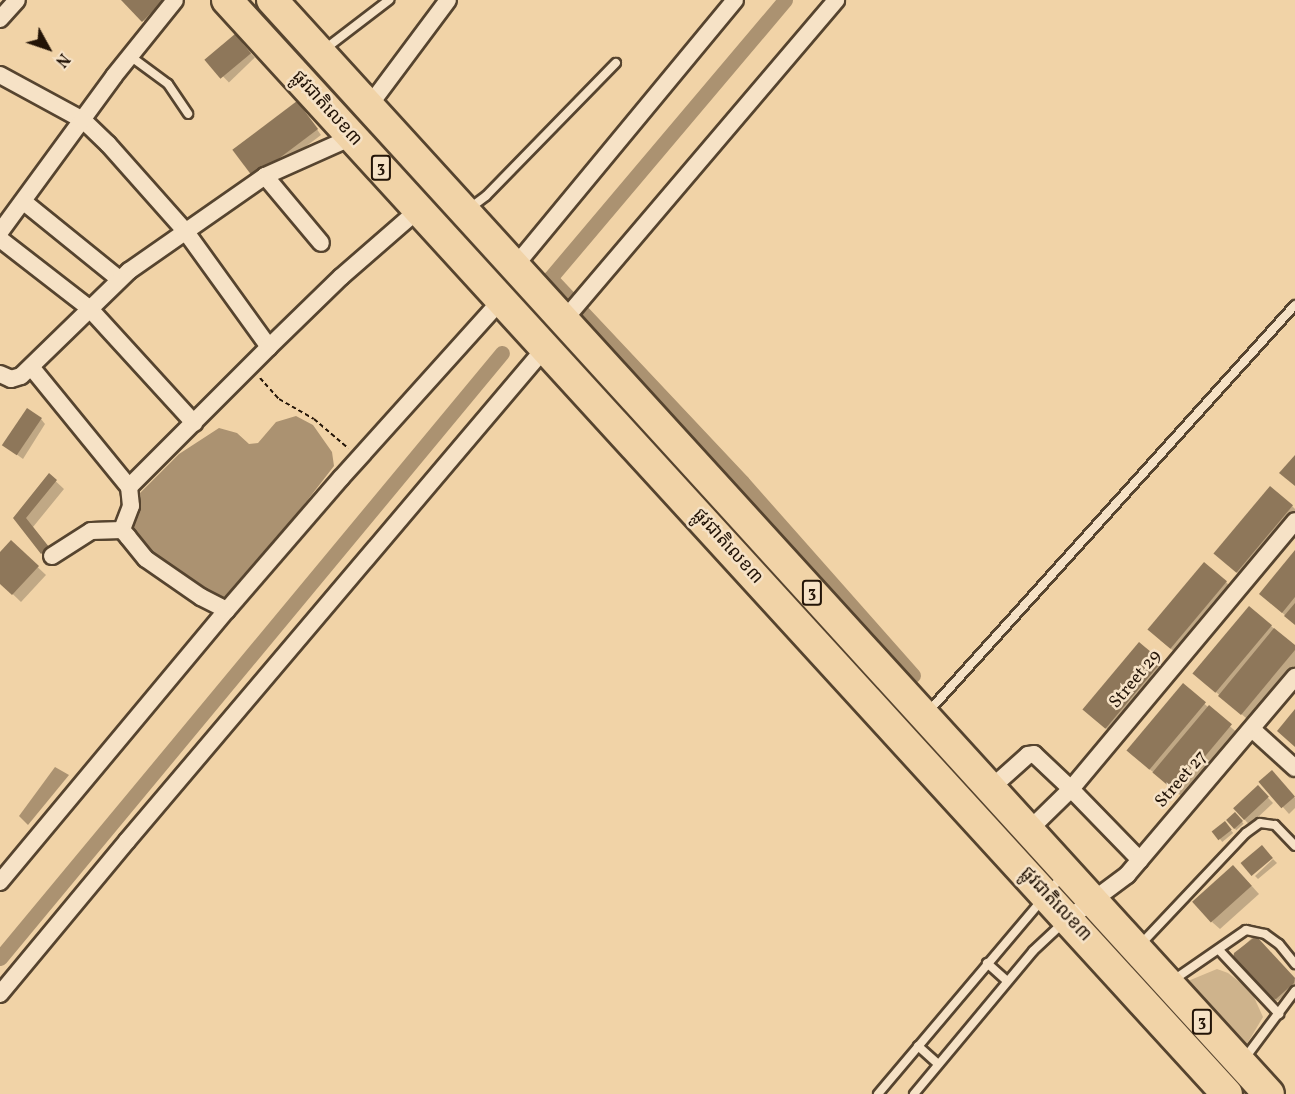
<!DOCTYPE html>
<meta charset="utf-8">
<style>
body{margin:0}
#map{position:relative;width:1295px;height:1094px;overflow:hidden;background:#f1d3a7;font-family:Vollkorn,"Noto Sans Khmer",serif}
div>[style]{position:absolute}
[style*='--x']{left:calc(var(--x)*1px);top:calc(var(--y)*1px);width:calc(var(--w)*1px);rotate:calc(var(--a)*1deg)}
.green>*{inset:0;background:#ceb38c}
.water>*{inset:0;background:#ab9271}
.shadow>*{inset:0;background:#0003;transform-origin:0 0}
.canal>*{height:15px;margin:-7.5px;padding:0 7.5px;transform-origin:7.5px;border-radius:7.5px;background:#ab9271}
.building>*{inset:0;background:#8e775a;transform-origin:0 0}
.path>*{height:2px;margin-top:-1px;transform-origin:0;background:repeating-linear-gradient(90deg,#231407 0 4.5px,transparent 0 7.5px)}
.roads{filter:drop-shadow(2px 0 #56442f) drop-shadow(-2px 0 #56442f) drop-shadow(0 2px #56442f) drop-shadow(0 -2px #56442f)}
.lane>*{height:8px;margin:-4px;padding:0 4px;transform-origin:4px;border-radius:4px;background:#f6e2c6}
.street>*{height:16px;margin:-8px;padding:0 8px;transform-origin:8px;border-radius:8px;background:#f6e2c6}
.highway>*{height:30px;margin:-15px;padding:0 15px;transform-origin:15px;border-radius:15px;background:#f1d3a7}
span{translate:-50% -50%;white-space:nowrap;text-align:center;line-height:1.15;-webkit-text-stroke:5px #f6e2c6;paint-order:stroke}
.shield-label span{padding:2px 4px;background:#f6e2c6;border:2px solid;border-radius:4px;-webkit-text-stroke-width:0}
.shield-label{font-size:16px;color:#231407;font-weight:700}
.street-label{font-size:18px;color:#231407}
.north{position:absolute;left:18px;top:18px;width:60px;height:60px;-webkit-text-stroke:4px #f6e2c6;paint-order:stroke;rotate:130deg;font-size:16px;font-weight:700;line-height:24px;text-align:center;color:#231407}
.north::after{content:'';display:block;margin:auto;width:21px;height:27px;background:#231407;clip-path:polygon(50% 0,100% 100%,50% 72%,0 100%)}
</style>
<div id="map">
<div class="green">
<i style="clip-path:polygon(1217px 969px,1228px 973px,1241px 983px,1253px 995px,1263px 1017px,1244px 1049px,1187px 987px,1188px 981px)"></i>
</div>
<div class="water">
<i style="clip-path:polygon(296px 416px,313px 425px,332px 452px,334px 466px,230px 600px,213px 595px,149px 553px,128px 525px,137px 496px,179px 454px,219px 428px,237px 433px,249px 444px,258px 443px,276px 422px)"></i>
<i style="clip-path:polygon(55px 767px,69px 775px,28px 825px,19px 816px)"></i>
</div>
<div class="shadow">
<i style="clip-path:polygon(123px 0,171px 0,148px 25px)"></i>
<i style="left:234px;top:36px;width:30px;height:36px;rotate:46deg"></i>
<i style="clip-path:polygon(302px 108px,321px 135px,259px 182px)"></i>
<i style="clip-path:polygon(41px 419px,45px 424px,23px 459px,5px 446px)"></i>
<i style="clip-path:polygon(49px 475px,64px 489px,33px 527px,56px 556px,50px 561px,15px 518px)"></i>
<i style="clip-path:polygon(1292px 506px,1295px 509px,1295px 525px,1248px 582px,1215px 553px)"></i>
<i style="clip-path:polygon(11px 542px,46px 575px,21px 602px,0 582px,0 554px)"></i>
<i style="clip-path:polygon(1295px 553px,1295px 624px,1261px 594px)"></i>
<i style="clip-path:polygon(1226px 582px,1236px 592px,1182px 658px,1160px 640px)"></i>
<i style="clip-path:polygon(1271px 626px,1295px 647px,1295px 673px,1253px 724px,1195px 674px)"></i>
<i style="clip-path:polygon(1139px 644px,1172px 672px,1118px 738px,1096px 720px)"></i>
<i style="clip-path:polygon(1183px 685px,1241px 736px,1187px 801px,1140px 761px)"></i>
<i style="clip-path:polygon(1277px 777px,1295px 798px,1295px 808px,1289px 814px,1261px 782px)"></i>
<i style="left:1258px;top:787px;width:22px;height:32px;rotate:47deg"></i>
<i style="left:1235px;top:814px;width:13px;height:10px;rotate:48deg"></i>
<i style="left:1225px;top:823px;width:13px;height:14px;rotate:51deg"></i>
<i style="clip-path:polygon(1273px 859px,1277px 863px,1258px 879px,1255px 876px)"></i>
<i style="clip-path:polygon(1241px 874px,1259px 894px,1220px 929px,1212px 922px)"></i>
<i style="clip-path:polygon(1252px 938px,1259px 939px,1295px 980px,1295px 985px,1278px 1001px,1272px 1000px,1236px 960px,1235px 954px)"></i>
</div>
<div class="canal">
<i style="--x:785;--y:0;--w:364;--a:130.2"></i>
<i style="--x:550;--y:278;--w:280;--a:46.7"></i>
<i style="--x:742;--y:482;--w:258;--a:48.5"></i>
<i style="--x:0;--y:958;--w:786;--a:-50.32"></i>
</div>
<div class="building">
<i style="clip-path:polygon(121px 0,164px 0,142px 22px)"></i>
<i style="left:235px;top:34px;width:25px;height:40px;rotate:50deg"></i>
<i style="left:297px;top:101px;width:35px;height:81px;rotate:53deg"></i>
<i style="left:27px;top:408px;width:18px;height:45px;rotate:34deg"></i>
<i style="clip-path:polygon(1295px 455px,1295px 486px,1279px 473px)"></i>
<i style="clip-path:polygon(49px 473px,57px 480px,26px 518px,49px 547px,41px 554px,13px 518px)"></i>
<i style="left:1270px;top:486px;width:30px;height:88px;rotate:40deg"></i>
<i style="clip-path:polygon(11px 540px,39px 566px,12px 595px,0 584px,0 552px)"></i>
<i style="clip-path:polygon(1295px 550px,1295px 597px,1282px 613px,1259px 594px)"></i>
<i style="left:1204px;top:562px;width:30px;height:88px;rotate:40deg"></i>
<i style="clip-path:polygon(1295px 603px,1295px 625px,1284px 616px)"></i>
<i style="left:1249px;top:606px;width:30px;height:88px;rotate:40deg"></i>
<i style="clip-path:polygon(1274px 628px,1295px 645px,1295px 650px,1241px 715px,1218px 696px)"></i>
<i style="left:1139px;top:642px;width:30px;height:88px;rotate:40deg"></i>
<i style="left:1183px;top:683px;width:30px;height:88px;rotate:40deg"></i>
<i style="left:1209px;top:705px;width:30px;height:88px;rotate:40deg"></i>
<i style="clip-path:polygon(1295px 709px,1295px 747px,1277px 731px)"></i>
<i style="left:1272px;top:770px;width:35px;height:18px;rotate:49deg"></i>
<i style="left:1258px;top:785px;width:16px;height:34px;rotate:47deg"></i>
<i style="left:1235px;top:812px;width:12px;height:12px;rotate:48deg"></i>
<i style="left:1225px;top:821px;width:11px;height:17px;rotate:52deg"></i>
<i style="left:1262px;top:845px;width:17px;height:28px;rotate:50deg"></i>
<i style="left:1233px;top:865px;width:28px;height:55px;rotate:48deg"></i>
<i style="clip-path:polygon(1256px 936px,1295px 978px,1294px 983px,1276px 999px,1268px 998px,1233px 958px,1234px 953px)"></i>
</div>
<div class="path">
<i style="--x:260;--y:378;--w:28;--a:48"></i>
<i style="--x:279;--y:399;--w:40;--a:29.7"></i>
<i style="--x:314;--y:419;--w:45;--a:40.5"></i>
</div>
<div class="roads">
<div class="lane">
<i style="--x:325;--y:49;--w:81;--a:-37.4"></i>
<i style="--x:130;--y:56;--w:47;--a:36.4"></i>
<i style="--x:168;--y:84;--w:36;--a:56"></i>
<i style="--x:470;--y:208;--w:20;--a:-37"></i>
<i style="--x:486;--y:196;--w:186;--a:-45.7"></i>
<i style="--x:928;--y:712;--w:548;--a:-47.96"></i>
<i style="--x:1140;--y:945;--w:154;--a:-46.6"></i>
<i style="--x:1246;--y:833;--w:17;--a:-36"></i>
<i style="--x:1260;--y:823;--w:15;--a:8"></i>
<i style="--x:1275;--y:825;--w:29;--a:46"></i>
<i style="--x:1219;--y:950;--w:88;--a:46.8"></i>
<i style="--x:987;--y:963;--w:27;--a:42"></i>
<i style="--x:1172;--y:981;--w:90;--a:-34.6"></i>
<i style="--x:1246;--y:930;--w:19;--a:12"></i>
<i style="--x:1265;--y:934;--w:17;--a:36"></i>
<i style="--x:1279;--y:944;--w:26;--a:51"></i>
<i style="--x:918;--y:1046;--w:27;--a:42"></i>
<i style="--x:1245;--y:1058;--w:84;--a:-53.3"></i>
<i style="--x:878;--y:1094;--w:288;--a:-49.8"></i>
<i style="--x:914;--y:1094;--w:186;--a:-50.2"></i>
<i style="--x:1033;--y:951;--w:41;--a:-43"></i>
</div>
<div class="street">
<i style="--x:0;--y:19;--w:25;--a:-48"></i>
<i style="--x:0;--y:75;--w:94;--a:28.5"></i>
<i style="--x:83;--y:120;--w:35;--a:44"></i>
<i style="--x:108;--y:144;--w:118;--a:48.4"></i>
<i style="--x:186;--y:232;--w:142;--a:54.2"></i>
<i style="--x:369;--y:106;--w:132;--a:-53.3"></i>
<i style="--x:265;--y:176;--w:87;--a:50.1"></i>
<i style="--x:24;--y:202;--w:122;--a:39"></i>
<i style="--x:0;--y:232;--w:193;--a:-53.8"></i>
<i style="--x:114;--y:76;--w:97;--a:-51.2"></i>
<i style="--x:0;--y:239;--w:113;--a:37.8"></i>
<i style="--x:89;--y:308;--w:156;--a:47.6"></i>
<i style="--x:515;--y:266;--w:345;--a:-50.4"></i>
<i style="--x:564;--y:320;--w:420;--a:-49.6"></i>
<i style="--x:32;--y:368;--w:154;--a:50.8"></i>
<i style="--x:129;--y:487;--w:19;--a:84"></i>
<i style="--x:131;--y:506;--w:26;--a:111"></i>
<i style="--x:122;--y:530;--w:9;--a:49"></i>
<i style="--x:128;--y:537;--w:28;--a:51"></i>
<i style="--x:146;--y:559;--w:67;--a:34.6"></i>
<i style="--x:201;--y:597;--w:29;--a:27"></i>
<i style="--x:0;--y:374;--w:12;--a:24"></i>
<i style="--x:11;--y:379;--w:10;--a:-17"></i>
<i style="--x:21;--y:376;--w:151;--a:-44.2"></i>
<i style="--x:129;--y:271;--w:166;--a:-34.9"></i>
<i style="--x:265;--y:176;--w:95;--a:-24.1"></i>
<i style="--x:129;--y:487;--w:198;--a:-45"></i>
<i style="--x:269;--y:347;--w:100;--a:-44.2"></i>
<i style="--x:341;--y:277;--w:102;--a:-41"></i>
<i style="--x:52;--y:556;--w:46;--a:-32.7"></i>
<i style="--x:91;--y:531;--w:31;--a:-2"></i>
<i style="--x:1252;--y:729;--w:58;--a:42.2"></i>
<i style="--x:990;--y:789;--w:51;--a:-41.8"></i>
<i style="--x:1028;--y:755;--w:6;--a:-9"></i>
<i style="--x:1034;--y:754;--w:51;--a:43.4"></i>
<i style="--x:1071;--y:789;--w:60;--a:135.7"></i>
<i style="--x:1140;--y:860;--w:99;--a:-134.2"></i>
<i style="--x:1071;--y:789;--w:349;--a:-50.1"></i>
<i style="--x:0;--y:882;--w:354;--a:-50.2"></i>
<i style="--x:227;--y:610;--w:174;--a:-49.2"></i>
<i style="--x:341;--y:478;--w:239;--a:-48"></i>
<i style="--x:1068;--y:919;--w:74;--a:-36.7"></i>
<i style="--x:1127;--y:875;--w:260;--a:-49.7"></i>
<i style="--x:0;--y:994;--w:199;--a:-50.3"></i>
<i style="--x:127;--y:841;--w:646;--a:-49.71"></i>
</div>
<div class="highway">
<i style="--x:227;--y:0;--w:1482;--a:47.57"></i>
<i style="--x:272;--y:0;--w:1480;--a:47.66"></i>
</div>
</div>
<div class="shield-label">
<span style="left:381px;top:168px">3</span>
<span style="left:812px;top:593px">3</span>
<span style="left:1202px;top:1022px">3</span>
</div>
<div class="street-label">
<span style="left:326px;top:109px;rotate:48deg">ផ្លូវជាតិលេខ៣</span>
<span style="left:727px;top:547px;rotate:48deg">ផ្លូវជាតិលេខ៣</span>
<span style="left:1136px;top:680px;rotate:-50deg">Street 29</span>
<span style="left:1182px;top:780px;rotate:-49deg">Street 27</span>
<span style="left:1055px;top:905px;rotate:47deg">ផ្លូវជាតិលេខ៣</span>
</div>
<div class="north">N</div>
</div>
